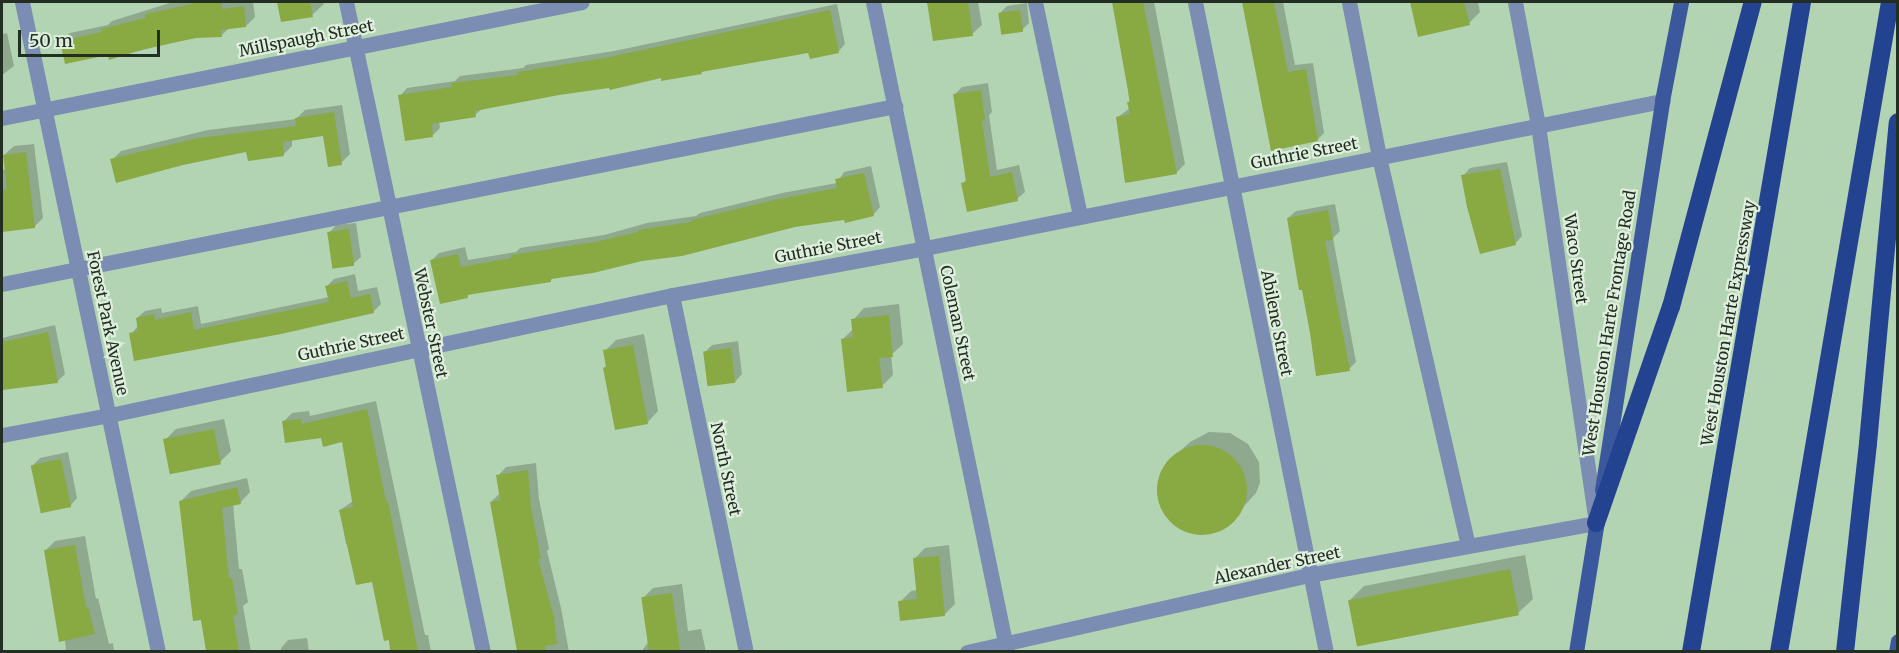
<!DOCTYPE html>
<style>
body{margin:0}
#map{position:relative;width:1899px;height:653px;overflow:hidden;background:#b3d4b2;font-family:Merriweather,serif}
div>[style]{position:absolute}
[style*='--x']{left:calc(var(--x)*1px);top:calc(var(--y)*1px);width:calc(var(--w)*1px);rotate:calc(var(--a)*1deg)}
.shadow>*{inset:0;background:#0003}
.building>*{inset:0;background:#89a943;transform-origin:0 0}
.round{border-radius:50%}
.minor>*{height:15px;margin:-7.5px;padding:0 7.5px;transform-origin:7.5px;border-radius:7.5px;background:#7b8db3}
.major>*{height:15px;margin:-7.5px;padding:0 7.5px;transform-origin:7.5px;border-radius:7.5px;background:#3a589b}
.highway>*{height:18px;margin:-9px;padding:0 9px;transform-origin:9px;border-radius:9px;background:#234391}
span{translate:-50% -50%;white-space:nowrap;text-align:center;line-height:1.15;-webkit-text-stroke:4.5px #dfefde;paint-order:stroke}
.street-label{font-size:16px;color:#212e21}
.frame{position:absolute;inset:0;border:3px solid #212e21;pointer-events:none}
.scale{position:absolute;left:18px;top:30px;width:142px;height:27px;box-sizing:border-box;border:3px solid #212e21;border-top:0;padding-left:8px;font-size:18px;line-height:21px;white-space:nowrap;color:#212e21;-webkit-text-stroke:4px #dfefde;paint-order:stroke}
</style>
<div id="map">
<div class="shadow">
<i style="clip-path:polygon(173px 2px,253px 2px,255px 17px,246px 26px,229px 28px,222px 35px,196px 37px,110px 58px,109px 53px,62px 42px,70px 33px,108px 25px,112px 21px)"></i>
<i style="clip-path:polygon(279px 2px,323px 2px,324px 4px,312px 15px,282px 20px)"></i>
<i style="clip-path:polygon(928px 2px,978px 2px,982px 25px,972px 34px,934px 40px)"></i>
<i style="clip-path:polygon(1114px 2px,1154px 2px,1185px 164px,1176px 173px,1118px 117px,1130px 108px,1124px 50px,1122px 50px)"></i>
<i style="clip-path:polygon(1244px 2px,1283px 2px,1295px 65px,1313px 63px,1324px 133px,1317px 140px,1272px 149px)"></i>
<i style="clip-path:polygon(1412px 2px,1478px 2px,1480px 12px,1469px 23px,1419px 35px)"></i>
<i style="clip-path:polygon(1027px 3px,1029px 23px,1022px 30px,1000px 13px,1007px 6px)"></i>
<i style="clip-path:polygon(837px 4px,845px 44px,838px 52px,810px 51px,704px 70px,701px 73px,662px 76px,483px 108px,475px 115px,439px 121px,440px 128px,433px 135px,400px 96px,407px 88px,455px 81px,460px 76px,523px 68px,526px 65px,614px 51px)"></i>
<i style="clip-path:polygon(7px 33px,14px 66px,2px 75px,2px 34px)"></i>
<i style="clip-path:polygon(988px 83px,992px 112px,989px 115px,997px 170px,1019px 165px,1025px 192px,1017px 199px,962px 184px,967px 179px,955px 94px,962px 87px)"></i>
<i style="clip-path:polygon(342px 105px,350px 154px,341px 163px,324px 135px,292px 140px,292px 146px,284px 154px,248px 150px,112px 160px,121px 151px,208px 130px,296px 119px,305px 110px)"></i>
<i style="clip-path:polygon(34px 144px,43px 218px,34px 227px,2px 231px,2px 170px,6px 169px,4px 155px,14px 146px)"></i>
<i style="clip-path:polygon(1507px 162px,1522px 236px,1515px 244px,1463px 176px,1470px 168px)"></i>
<i style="clip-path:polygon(871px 166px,880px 207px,873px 215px,795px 226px,554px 277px,551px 280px,470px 293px,467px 297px,432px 260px,439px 253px,465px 247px,468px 260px,516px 252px,520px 248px,604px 235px,647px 223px,696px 216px,700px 213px,782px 193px,837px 183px,844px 172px)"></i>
<i style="clip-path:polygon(1335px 204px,1340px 231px,1333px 238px,1356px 362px,1349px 369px,1311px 332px,1288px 218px,1296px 211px)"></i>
<i style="clip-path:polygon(356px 223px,361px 257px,353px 264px,329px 233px,336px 225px)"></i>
<i style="clip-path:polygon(355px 274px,358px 291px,377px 287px,381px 304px,373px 312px,135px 360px,131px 334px,138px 326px,137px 318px,145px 311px,161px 308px,162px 313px,198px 306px,201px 324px,329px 297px,327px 286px,334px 279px)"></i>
<i style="clip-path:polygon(899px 304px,903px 344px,891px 355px,893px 375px,882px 386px,843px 339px,854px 328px,853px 320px,864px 308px)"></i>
<i style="clip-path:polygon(55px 325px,65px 374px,57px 382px,34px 386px,33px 383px,2px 390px,2px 338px)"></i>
<i style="clip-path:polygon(644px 334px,658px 411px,647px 423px,604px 368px,607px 365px,605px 351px,616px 340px)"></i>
<i style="clip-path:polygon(738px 341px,742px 374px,735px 382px,705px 352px,712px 345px)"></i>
<i style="clip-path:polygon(376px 401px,425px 635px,428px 635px,431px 652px,392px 652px,373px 580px,349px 543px,346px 544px,340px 510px,353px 501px,343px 441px,283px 422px,292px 413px,309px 411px,310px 416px)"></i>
<i style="clip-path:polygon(224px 419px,231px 451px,220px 462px,165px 440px,176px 429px)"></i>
<i style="clip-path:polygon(1209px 432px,1230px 433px,1248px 444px,1259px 462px,1260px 483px,1256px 493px,1227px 525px,1208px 533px,1197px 533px,1186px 530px,1168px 517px,1159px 497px,1159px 486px,1161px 475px,1174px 457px,1190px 442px)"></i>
<i style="clip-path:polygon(68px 452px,77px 498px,70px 506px,33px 465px,40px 458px)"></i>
<i style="clip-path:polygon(536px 463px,539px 499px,549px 549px,547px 551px,561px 608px,569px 652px,519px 652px,491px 502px,500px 493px,498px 476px,506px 467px)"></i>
<i style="clip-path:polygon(247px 478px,250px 492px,240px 503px,233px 504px,239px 569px,242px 569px,248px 602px,243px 606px,251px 652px,207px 652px,180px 502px,191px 491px)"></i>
<i style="clip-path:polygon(85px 536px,96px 599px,98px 598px,109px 644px,113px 643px,114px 652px,66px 652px,65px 640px,60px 641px,45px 551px,55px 541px)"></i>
<i style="clip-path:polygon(949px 545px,955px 604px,944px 615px,900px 602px,911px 591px,917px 590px,914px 559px,925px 548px)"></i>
<i style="clip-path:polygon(1525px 555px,1533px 599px,1518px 613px,1349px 601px,1364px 586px)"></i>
<i style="clip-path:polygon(682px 584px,688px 631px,701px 629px,706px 652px,641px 652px,649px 641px,643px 598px,653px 588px)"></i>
<i style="clip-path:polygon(307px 638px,309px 652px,281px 652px,281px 648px,288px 640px)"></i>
</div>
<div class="building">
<i style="clip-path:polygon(192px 2px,222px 2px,222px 9px,244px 6px,246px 27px,221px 30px,222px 37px,196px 38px,144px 49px,109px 60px,108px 55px,65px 64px,60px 41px,102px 32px,101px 29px,145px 18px,145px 14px,192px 4px)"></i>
<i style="clip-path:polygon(277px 2px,310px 2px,313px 17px,281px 22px)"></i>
<i style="clip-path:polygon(927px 2px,968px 2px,973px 36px,933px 41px)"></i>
<i style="clip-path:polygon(1112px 2px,1143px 2px,1177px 174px,1125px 183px,1116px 117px,1130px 114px,1127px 102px,1130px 102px)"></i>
<i style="clip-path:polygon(1242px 2px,1274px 2px,1288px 72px,1306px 69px,1318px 141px,1271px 151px)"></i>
<i style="clip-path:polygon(1410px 2px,1464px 2px,1470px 25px,1418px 37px)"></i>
<i style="clip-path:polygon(830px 10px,839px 53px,810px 59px,808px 53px,701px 72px,702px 74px,661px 81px,661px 78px,610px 90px,609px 88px,559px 95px,475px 111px,476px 117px,432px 124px,433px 137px,405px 141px,398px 95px,452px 87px,451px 83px,518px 75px,517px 72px,605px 58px)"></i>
<i style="left:1020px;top:10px;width:22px;height:22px;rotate:82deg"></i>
<i style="clip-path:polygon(981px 90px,985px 120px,982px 121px,990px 177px,1012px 172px,1018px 201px,967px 212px,961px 183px,966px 182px,953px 94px)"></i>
<i style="clip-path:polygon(334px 112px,342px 165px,328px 167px,323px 136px,283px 142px,284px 156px,248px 161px,246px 152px,183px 165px,116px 183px,110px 159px,198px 138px,296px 126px,295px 118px)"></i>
<i style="clip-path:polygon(26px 152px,35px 228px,2px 232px,2px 190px,7px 189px,3px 155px)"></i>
<i style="clip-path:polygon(1500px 169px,1516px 245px,1480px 254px,1467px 207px,1461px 175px)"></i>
<i style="clip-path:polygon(864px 173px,874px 216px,845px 223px,844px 220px,795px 227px,682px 256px,642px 261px,593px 273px,551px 279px,551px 282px,467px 295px,468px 298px,440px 304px,430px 260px,458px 254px,461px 267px,511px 258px,511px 255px,595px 242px,638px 232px,638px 230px,691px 222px,691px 220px,774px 200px,837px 188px,835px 179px)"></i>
<i style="clip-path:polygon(1328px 210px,1333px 240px,1325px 241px,1350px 371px,1316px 376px,1310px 333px,1302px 290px,1299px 290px,1287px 218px)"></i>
<i style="left:349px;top:229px;width:37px;height:22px;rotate:82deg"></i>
<i style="clip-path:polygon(347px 281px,351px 298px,370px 294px,374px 313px,281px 334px,134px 361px,129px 333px,138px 331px,136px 318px,154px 314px,155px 320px,191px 312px,194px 330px,329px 302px,325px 286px)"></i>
<i style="clip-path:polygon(889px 315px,893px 357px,879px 358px,883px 388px,847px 392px,841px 339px,853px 337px,851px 319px)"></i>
<i style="clip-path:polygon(48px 332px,58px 383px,2px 390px,2px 342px)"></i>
<i style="clip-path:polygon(633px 345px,648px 424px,615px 430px,603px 368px,606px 367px,603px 350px)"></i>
<i style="left:731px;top:348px;width:35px;height:28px;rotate:83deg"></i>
<i style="clip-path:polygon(367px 409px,386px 501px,388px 501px,418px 651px,390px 651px,389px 640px,384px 641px,372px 582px,356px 585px,339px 510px,353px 507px,342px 442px,323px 447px,321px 438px,285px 443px,282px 421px,301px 419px,302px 424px)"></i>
<i style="left:214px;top:429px;width:36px;height:52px;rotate:79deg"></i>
<i class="round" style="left:1157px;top:445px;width:90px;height:90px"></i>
<i style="left:61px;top:459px;width:49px;height:31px;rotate:78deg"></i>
<i style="clip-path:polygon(528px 470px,531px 508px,541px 559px,538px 559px,554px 617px,557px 644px,545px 646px,546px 651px,517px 651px,490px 502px,500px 500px,496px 475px)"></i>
<i style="clip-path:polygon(237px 487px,241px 504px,222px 508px,229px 579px,232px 578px,238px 614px,233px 615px,239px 651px,206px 651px,201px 620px,193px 621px,179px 501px)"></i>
<i style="clip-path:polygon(75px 545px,86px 607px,88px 607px,95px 634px,59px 642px,44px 550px)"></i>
<i style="clip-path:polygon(939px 556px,945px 616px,900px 621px,898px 601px,917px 599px,913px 558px)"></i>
<i style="left:1510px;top:569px;width:47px;height:165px;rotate:79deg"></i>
<i style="left:672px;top:593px;width:59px;height:31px;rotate:82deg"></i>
</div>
<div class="minor">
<i style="--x:22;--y:2;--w:664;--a:78.18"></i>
<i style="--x:346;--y:2;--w:664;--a:78.1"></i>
<i style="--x:873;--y:2;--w:664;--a:78.35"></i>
<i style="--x:1035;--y:2;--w:219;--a:78.1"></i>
<i style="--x:1195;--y:2;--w:663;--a:78.61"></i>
<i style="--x:1349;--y:2;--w:158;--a:79"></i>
<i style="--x:1379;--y:157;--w:399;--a:77.1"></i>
<i style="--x:2;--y:118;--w:591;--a:-11.31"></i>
<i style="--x:2;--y:284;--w:911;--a:-11.27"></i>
<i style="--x:672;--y:295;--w:365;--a:78.3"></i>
<i style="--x:2;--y:435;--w:110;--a:-10.5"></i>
<i style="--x:110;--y:415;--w:575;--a:-12.05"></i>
<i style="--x:672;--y:295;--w:257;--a:-10.5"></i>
<i style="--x:925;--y:248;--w:752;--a:-11.28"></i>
<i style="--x:967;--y:652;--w:351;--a:-12.7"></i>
<i style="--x:1309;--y:575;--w:292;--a:-10.3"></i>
<i style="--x:1596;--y:523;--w:402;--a:-98.3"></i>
<i style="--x:1538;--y:125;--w:125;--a:-100.6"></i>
</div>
<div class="major">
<i style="--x:1602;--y:490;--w:394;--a:-81.2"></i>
<i style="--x:1662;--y:101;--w:101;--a:-79.1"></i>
<i style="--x:1576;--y:652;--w:140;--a:-80.9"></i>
<i style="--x:1896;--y:652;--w:11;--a:-80"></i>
</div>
<div class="highway">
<i style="--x:1596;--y:523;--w:229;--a:-70.9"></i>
<i style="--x:1671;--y:307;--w:316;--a:-75"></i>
<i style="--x:1691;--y:652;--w:659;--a:-80.31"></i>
<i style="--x:1779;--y:652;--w:659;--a:-80.31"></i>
<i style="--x:1845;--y:652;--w:210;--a:-83.7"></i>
<i style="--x:1868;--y:443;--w:322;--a:-84.7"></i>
</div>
<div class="street-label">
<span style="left:306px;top:38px;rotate:-11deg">Millspaugh Street</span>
<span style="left:1304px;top:153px;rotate:-11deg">Guthrie Street</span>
<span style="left:828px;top:247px;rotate:-11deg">Guthrie Street</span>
<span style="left:1576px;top:259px;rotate:82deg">Waco Street</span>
<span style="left:108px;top:323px;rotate:78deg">Forest Park Avenue</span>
<span style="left:431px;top:323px;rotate:78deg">Webster Street</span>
<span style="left:958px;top:323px;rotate:78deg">Coleman Street</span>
<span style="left:1277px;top:323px;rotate:79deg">Abilene Street</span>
<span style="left:1609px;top:323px;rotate:-81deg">West Houston Harte Frontage Road</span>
<span style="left:1728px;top:323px;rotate:-80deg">West Houston Harte Expressway</span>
<span style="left:351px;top:344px;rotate:-12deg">Guthrie Street</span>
<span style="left:726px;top:469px;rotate:78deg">North Street</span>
<span style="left:1277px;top:565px;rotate:-12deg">Alexander Street</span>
</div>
<div class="frame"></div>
<div class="scale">50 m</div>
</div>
